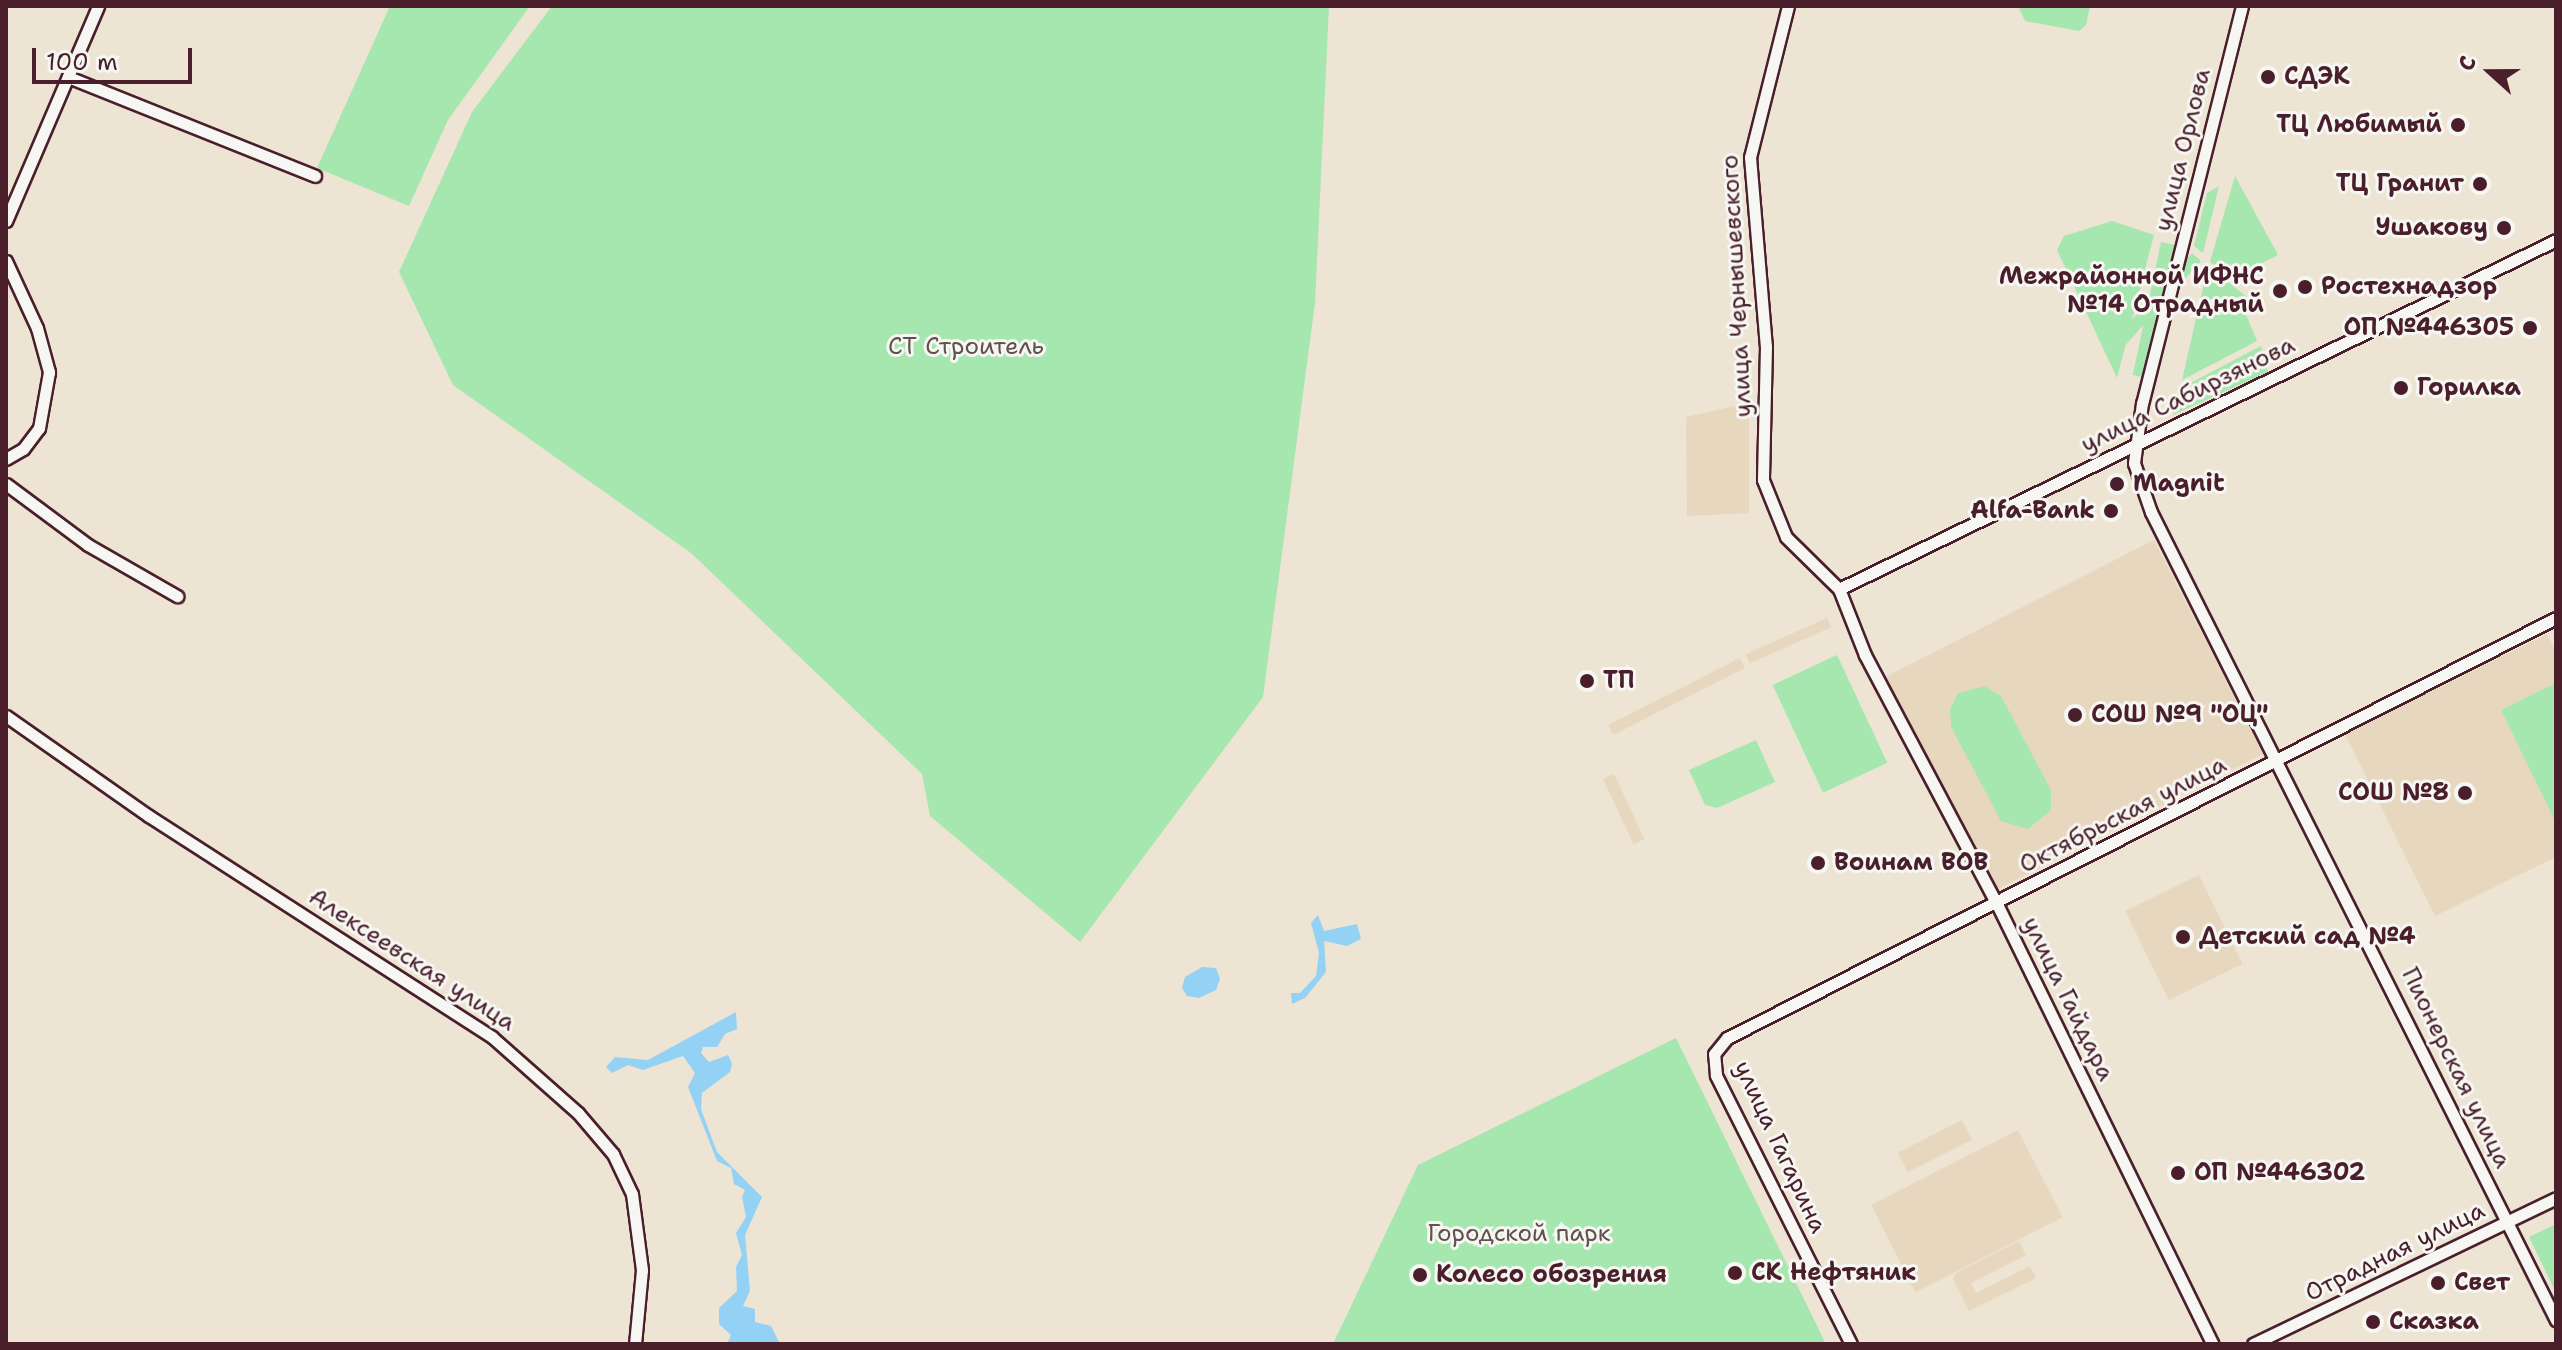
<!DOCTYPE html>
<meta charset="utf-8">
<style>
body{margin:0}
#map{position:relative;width:2562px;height:1350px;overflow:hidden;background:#ede4d3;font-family:"Shantell Sans",sans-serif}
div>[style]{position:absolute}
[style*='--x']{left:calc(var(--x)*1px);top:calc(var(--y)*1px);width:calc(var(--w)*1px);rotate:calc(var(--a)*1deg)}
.built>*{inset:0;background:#e7d7be;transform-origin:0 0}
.green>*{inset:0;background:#a6e7af;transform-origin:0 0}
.water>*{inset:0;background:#94d2f5}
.roads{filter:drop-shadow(2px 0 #4a1f2b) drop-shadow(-2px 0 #4a1f2b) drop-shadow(0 2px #4a1f2b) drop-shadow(0 -2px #4a1f2b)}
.minor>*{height:11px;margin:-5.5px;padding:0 5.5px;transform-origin:5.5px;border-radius:5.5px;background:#f6f6f2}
.dots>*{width:22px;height:22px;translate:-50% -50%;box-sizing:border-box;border:4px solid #f6f6f2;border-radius:50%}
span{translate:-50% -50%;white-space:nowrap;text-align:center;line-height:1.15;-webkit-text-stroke:6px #f6f6f2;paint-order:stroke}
.poi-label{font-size:24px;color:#4a1f2b;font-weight:700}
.left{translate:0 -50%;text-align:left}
.right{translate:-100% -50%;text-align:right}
.street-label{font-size:24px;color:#4a1f2b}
.park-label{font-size:24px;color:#61514c}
.frame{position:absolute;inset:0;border:8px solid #4a1f2b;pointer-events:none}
.north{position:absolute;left:2450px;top:32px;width:80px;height:80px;-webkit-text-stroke:6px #f6f6f2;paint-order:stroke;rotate:291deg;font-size:22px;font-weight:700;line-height:32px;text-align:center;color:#4a1f2b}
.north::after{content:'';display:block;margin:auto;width:28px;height:36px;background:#4a1f2b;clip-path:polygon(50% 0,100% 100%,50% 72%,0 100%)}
.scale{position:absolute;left:32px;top:48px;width:160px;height:36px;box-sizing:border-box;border:4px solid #4a1f2b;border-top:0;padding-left:10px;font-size:24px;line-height:28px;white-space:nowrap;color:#4a1f2b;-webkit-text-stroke:6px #f6f6f2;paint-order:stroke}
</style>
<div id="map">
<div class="built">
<i style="clip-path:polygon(1749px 403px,1749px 513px,1687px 516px,1686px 417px)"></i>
<i style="left:2154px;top:540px;width:240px;height:301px;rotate:63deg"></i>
<i style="left:1827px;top:618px;width:10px;height:89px;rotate:66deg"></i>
<i style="clip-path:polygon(2547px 634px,2556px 653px,2556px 857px,2435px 916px,2345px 734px)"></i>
<i style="left:1740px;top:658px;width:11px;height:148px;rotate:63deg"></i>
<i style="left:1614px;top:774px;width:72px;height:12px;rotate:65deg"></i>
<i style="left:2199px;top:875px;width:99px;height:82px;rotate:64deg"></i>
<i style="left:1962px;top:1120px;width:22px;height:72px;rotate:63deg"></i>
<i style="left:2018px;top:1130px;width:98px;height:165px;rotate:63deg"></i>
<i style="clip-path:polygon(2019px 1241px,2026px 1255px,1971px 1283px,1976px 1293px,2030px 1266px,2036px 1278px,1969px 1311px,1953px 1279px,1956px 1273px)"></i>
</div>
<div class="green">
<i style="clip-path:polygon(390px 6px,530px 6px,448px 120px,409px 206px,317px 168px)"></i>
<i style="clip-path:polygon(552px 6px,1329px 6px,1315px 303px,1263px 697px,1080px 942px,930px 816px,922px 774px,691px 553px,453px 385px,399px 272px,472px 112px)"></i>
<i style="clip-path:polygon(2018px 6px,2090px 6px,2086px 25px,2079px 31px,2025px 21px)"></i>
<i style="clip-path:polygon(2235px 176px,2278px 255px,2231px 278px,2210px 262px)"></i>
<i style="clip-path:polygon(2219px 186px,2203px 253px,2194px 246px,2207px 193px)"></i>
<i style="clip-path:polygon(2112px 221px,2154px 235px,2117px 378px,2057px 250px,2064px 236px)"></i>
<i style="left:2161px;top:242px;width:14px;height:136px;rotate:12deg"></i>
<i style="left:2192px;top:253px;width:12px;height:131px;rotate:42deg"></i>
<i style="clip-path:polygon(2208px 266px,2247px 297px,2242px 305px,2257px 341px,2182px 380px)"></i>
<i style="clip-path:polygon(2261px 346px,2268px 372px,2173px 415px,2179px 389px)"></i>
<i style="left:1837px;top:655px;width:119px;height:71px;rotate:65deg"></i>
<i style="clip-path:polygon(2556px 683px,2556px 818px,2554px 819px,2501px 710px)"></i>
<i style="clip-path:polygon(1985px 686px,2001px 696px,2051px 790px,2051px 810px,2028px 829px,2001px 821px,1951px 727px,1950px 709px,1958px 693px)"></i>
<i style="clip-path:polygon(1756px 740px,1775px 782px,1717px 808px,1705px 805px,1689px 770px)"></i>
<i style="clip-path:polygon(1676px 1038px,1826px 1344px,1333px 1344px,1418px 1165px)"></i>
<i style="clip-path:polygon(2556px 1224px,2556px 1293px,2529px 1237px)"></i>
</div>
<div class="water">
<i style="clip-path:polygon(1318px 915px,1324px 931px,1357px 924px,1361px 939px,1347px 946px,1324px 941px,1326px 972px,1305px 998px,1292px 1004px,1291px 993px,1300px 993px,1316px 976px,1319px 953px,1311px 923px)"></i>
<i style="clip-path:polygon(1202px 967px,1216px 968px,1220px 979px,1216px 990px,1199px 998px,1187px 996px,1182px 988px,1185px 977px)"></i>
<i style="clip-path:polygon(736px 1012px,737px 1029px,725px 1034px,717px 1047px,703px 1047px,701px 1053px,709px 1062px,728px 1055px,732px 1064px,730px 1072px,702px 1093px,701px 1109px,717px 1152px,762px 1197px,745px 1235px,750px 1291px,743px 1306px,755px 1309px,755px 1322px,771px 1326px,780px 1344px,727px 1344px,731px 1335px,719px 1324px,719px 1308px,737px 1291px,736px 1267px,742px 1255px,736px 1233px,746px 1217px,742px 1197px,745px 1190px,734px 1184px,731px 1168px,717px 1161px,688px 1087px,695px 1073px,683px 1056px,643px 1070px,628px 1065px,612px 1073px,606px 1067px,615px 1057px,648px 1060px)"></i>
</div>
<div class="roads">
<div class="minor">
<i style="--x:1788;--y:6;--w:156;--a:104.1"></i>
<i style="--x:1750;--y:157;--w:190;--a:85.2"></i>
<i style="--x:1766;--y:346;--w:134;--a:91.3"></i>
<i style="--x:1763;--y:480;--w:61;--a:68"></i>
<i style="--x:1786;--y:537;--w:74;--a:44.5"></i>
<i style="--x:2242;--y:6;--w:409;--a:104.1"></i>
<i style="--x:2142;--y:403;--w:61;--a:97.6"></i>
<i style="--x:2134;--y:463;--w:52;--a:70.9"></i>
<i style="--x:2151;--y:512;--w:904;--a:63.38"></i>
<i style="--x:68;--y:77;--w:266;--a:21.8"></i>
<i style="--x:6;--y:221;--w:234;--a:-66.8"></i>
<i style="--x:6;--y:261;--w:74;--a:65.2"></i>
<i style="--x:37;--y:328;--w:46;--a:74.7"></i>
<i style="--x:49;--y:372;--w:57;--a:100.1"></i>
<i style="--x:39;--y:428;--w:26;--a:127"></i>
<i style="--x:23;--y:449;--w:20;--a:150"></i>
<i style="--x:6;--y:484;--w:102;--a:36.6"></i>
<i style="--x:88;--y:545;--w:103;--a:29.8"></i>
<i style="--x:1839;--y:589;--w:71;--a:68.5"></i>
<i style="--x:1865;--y:655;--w:282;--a:62.1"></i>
<i style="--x:1997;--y:904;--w:490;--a:63.9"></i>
<i style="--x:1839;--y:589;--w:797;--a:-25.95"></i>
<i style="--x:6;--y:716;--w:174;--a:35"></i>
<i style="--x:149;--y:816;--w:408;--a:32.8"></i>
<i style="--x:492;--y:1037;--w:115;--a:41.5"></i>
<i style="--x:578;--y:1113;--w:54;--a:49.5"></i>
<i style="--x:613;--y:1154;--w:44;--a:64.6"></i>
<i style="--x:632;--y:1194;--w:77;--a:82.5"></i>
<i style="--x:642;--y:1270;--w:74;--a:95.4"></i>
<i style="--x:1851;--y:1344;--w:301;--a:-116.7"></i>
<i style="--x:1716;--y:1075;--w:21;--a:-95"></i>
<i style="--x:1714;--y:1054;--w:21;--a:-51"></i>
<i style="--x:1727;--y:1038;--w:929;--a:-26.87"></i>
<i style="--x:2253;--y:1344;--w:336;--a:-25.7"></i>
</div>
</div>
<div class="dots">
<i style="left:2268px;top:77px;background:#4a1f2b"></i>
<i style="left:2458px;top:125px;background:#4a1f2b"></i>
<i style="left:2480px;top:184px;background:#4a1f2b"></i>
<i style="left:2504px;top:228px;background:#4a1f2b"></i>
<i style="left:2305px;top:287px;background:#4a1f2b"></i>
<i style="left:2280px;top:291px;background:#4a1f2b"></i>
<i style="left:2530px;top:328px;background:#4a1f2b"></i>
<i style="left:2401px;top:388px;background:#4a1f2b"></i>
<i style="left:2117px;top:484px;background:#4a1f2b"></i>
<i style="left:2111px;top:511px;background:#4a1f2b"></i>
<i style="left:1587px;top:681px;background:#4a1f2b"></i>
<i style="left:2075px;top:715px;background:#4a1f2b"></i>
<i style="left:2465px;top:793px;background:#4a1f2b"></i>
<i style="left:1818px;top:863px;background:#4a1f2b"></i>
<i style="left:2183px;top:937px;background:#4a1f2b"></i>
<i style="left:2178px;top:1173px;background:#4a1f2b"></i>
<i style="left:1735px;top:1273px;background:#4a1f2b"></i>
<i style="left:1420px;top:1275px;background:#4a1f2b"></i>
<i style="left:2438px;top:1283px;background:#4a1f2b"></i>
<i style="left:2373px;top:1322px;background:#4a1f2b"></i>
</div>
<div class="poi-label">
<span class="left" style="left:2284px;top:77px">СДЭК</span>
<span class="right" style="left:2442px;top:125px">ТЦ Любимый</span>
<span class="right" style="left:2464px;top:184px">ТЦ Гранит</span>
<span class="right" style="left:2488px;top:228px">Ушакову</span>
<span class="right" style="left:2264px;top:291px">Межрайонной ИФНС<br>№14 Отрадный</span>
<span class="left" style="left:2321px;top:287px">Ростехнадзор</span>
<span class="right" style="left:2514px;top:328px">ОП №446305</span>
<span class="left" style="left:2417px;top:388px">Горилка</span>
<span class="left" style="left:2133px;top:484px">Magnit</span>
<span class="right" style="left:2095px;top:511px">Alfa-Bank</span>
<span class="left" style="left:1603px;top:681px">ТП</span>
<span class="left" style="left:2091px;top:715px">СОШ №9 "ОЦ"</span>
<span class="right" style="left:2449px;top:793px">СОШ №8</span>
<span class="left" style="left:1834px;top:863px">Воинам ВОВ</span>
<span class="left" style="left:2199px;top:937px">Детский сад №4</span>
<span class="left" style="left:2194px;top:1173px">ОП №446302</span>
<span class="left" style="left:1751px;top:1273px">СК Нефтяник</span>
<span class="left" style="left:1436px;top:1275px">Колесо обозрения</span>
<span class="left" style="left:2454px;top:1283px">Свет</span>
<span class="left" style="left:2389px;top:1322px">Сказка</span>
</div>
<div class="street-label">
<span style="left:2183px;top:150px;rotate:-76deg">улица Орлова</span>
<span style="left:1737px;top:286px;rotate:-93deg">улица Чернышевского</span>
<span style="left:2188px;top:395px;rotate:-26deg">улица Сабирзянова</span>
<span style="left:2123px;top:815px;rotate:-27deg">Октябрьская улица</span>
<span style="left:412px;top:960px;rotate:33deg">Алексеевская улица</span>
<span style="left:2068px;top:999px;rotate:64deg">улица Гайдара</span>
<span style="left:2456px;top:1068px;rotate:64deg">Пионерская улица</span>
<span style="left:1780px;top:1147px;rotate:65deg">улица Гагарина</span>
<span style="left:2395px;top:1252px;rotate:-26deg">Отрадная улица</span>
</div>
<div class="park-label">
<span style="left:966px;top:347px">СТ Строитель</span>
<span style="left:1519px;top:1234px">Городской парк</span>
</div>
<div class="frame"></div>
<div class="north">С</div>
<div class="scale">100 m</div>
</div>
